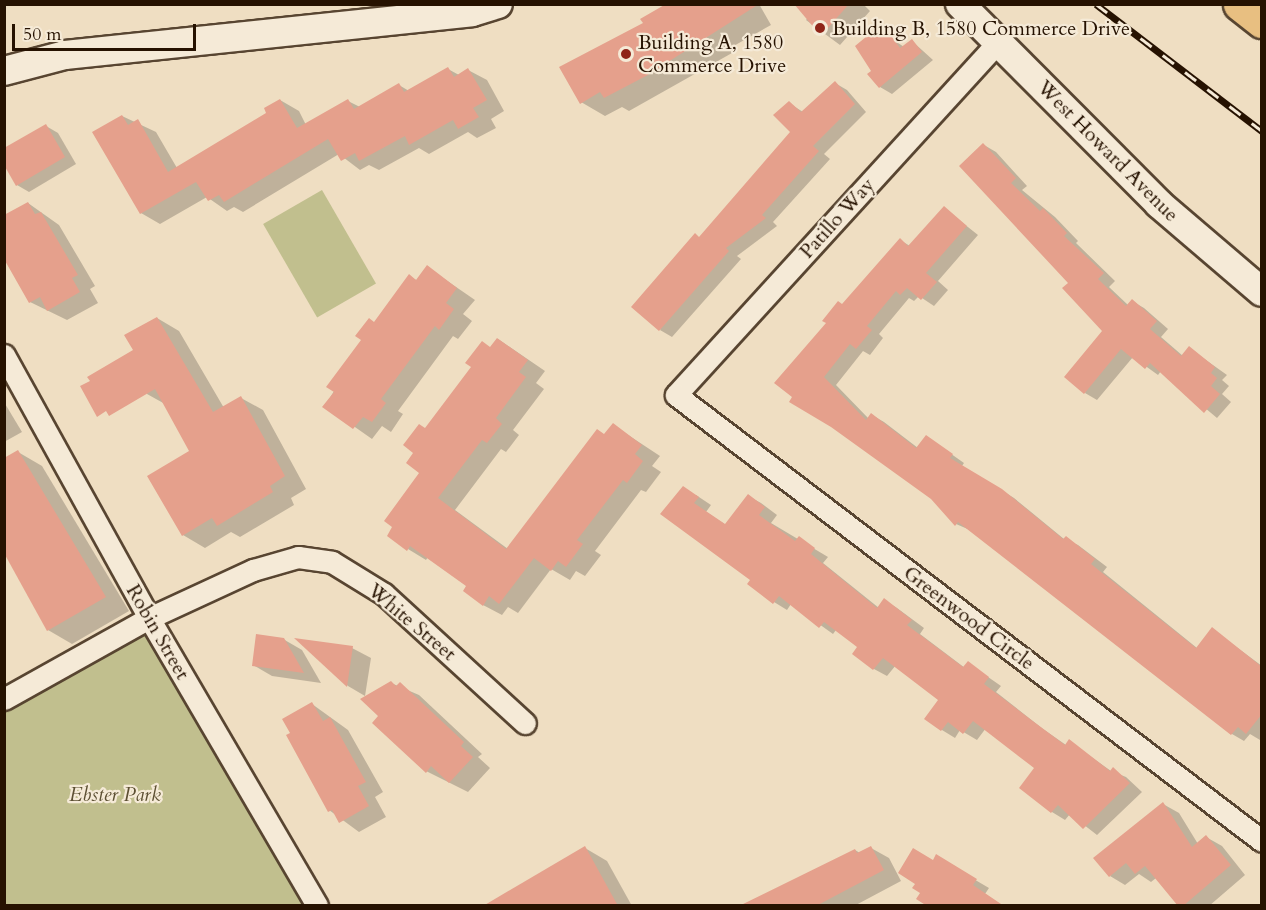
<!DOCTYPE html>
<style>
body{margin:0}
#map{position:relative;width:1266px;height:910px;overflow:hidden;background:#efdec2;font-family:Cardo,serif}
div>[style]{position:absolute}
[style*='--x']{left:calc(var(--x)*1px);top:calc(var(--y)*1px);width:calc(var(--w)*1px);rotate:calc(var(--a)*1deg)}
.green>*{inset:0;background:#c1bf8e;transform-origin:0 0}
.shadow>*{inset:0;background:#0003}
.building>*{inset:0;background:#e5a08c}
.roads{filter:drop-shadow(2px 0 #584531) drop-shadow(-2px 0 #584531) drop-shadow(0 2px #584531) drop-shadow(0 -2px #584531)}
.street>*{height:21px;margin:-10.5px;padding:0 10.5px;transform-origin:10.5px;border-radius:10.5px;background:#f5ead7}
.secondary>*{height:28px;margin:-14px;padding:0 14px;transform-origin:14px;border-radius:14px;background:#f5ead7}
.primary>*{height:33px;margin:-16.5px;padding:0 16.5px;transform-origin:16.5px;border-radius:16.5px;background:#e8bf81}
.rail>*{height:7px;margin-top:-3.5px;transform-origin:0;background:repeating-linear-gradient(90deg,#f5ead7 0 14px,#261201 0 28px);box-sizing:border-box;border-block:2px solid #261201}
.dots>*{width:16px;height:16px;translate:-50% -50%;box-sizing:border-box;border:3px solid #f5ead7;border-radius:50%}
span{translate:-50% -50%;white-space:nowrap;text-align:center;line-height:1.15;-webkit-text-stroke:4.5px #f5ead7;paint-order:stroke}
.poi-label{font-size:20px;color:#261201}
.left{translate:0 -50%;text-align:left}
.street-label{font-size:20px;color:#261201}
.park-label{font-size:20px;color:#5c4f32;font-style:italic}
.frame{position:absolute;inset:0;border:6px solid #261201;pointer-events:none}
.scale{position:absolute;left:12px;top:24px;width:184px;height:27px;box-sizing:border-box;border:3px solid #261201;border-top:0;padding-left:8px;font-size:18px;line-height:21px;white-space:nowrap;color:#261201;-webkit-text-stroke:4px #f5ead7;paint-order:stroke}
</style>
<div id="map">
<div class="green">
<i style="left:322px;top:190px;width:108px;height:68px;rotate:60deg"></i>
<i style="clip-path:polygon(146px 628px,308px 905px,5px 905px,4px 707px)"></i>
</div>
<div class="shadow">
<i style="clip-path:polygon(669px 4px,759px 4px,771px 25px,730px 48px,732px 53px,629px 111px,622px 107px,605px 116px,581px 102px,645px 24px)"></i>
<i style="clip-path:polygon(796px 4px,863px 4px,870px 11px,840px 45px,806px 20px,809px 16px)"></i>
<i style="clip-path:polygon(878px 29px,904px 47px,912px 41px,933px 60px,892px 94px,880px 87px,873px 71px)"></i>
<i style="clip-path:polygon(448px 69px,459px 75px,468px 70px,487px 80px,504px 111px,491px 119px,496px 128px,477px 138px,468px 132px,429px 154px,419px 148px,379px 170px,369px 165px,360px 170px,339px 154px,243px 212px,234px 207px,227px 211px,207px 197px,160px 224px,141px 213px,122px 116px,156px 132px,177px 168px,269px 113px,280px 100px,299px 111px,306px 125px,348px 101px,360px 107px,399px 85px,409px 91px)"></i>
<i style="clip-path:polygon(835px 83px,847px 90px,866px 112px,824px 154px,830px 159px,773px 222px,777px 226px,737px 256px,741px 259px,672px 337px,660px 330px,700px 238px,792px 131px,789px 103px,803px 112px)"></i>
<i style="clip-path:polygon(46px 126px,58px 133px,76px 164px,29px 192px,17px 185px)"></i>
<i style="clip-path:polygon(984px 145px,996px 152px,1027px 186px,1022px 190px,1055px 217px,1078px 241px,1076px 243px,1115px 281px,1109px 287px,1128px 305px,1132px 301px,1144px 308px,1168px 329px,1161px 337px,1183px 356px,1189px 348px,1227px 375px,1222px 380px,1229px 386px,1222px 394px,1231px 402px,1217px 418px,1161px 371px,1158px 375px,1133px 357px,1097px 400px,1085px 393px,1104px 331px)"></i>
<i style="clip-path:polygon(28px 203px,59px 225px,95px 286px,90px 289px,98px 303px,67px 320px,30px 302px)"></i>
<i style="clip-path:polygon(944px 208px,978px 235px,938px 281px,948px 290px,934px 306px,919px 296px,914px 301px,909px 298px,879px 334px,883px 338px,870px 355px,863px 351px,836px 385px,869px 419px,872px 415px,884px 422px,918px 448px,927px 437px,964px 463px,962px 466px,1014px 498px,1064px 539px,1078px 545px,1107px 567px,1103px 572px,1197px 648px,1212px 629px,1262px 666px,1260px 740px,1250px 734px,1244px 741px,1232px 734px,970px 530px,956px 524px,932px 498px,833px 426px,791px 402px,843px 306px,900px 240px,910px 246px)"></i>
<i style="clip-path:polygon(427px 267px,475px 300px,463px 314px,472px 321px,458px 339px,453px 336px,398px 411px,403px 414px,391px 432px,382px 426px,372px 439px,325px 406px,375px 323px,409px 276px,418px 281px)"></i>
<i style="clip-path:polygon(157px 318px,179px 331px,224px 408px,241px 398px,263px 410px,306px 489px,291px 498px,294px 505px,240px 537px,231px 532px,205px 548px,183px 535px,191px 451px,165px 404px,147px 394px,135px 351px)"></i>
<i style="clip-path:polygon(498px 339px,545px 371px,536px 383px,544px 389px,513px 430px,519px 435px,506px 452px,501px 449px,455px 510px,508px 549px,613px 425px,660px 456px,652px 466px,661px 472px,646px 492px,641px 490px,595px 551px,601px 555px,585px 576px,576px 571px,570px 580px,551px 569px,518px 613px,508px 607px,502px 615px,483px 605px,468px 586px,428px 557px,426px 560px,408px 549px,421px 473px,415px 452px,426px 429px)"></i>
<i style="clip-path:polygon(4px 402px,22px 432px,4px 442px)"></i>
<i style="clip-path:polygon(18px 452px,42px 466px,129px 611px,72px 644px,48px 630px)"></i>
<i style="clip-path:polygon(696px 495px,711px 505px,706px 512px,726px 525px,748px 496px,761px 503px,777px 515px,771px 523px,828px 557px,823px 563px,879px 608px,884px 600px,897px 608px,924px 628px,920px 634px,965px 668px,968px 663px,1001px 686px,996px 692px,1043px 729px,1066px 745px,1069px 741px,1111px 771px,1126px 777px,1142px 792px,1097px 835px,1070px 814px,1065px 820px,1052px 812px,1021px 788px,1036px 767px,986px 728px,977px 740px,960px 730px,955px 738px,942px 730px,926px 718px,941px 699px,896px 665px,887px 676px,874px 669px,854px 654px,859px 647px,836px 630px,833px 634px,791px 604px,787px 610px,774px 602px,752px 579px,662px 514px)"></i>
<i style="clip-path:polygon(283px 639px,302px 650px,321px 683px,272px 676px,253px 665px)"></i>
<i style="clip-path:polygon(298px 640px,352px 648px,371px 658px,365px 696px,348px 686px)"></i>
<i style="clip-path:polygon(391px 683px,419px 695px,482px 754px,478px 757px,490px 768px,468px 792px,426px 771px,380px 716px)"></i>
<i style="clip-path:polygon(312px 704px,348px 730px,383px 792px,375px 797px,386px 817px,359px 832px,329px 810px,292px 733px)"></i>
<i style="clip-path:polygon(1163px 804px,1179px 813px,1198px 844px,1206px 837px,1222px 846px,1245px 875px,1209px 906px,1179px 906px,1156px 878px,1151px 882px,1139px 874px,1125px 885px,1110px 876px)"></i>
<i style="clip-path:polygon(585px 848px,607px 861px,632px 906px,504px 906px)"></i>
<i style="clip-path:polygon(871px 848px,889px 858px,901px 881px,854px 906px,769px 906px,855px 850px,860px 853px)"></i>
<i style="clip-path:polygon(936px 857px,989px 888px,985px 894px,1003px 906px,930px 906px)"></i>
</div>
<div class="building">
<i style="clip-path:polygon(666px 4px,759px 4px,646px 76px,604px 98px,600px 92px,580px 104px,559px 67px,643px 23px,640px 19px)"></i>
<i style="clip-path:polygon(794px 4px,849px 4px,821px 36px)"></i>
<i style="clip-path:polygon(878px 27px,886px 36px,889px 33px,900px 48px,912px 39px,922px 52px,879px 88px,867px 74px,871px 71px,855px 46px)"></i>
<i style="clip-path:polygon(448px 67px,454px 77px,468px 68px,487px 100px,473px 108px,479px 117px,458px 129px,453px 120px,409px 145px,405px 136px,359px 161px,355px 153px,341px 161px,328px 139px,224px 202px,219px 195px,208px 201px,196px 182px,140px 214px,92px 132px,122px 115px,128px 125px,138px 119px,168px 172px,266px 113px,264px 108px,280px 99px,297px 128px,348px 99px,354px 109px,399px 83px,404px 92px)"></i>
<i style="clip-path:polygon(835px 81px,855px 104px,813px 146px,819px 151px,762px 215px,766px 218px,726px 248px,729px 251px,659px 331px,631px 307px,695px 233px,699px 237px,790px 132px,773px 115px,789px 101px,801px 112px)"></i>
<i style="clip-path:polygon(46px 124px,65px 157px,16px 186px,4px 165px,4px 148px)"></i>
<i style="clip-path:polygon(983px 143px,1016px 178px,1011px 183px,1040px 211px,1043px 208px,1067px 233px,1064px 236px,1104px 273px,1098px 279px,1126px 306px,1132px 299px,1157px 321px,1150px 329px,1181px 356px,1189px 346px,1215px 367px,1211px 373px,1217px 378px,1211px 386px,1220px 394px,1204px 413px,1150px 363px,1145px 369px,1121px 349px,1084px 394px,1064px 377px,1102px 331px,1062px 288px,1068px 283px,959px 166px)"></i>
<i style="clip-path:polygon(28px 202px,35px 214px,41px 212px,78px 275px,72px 278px,80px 292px,47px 311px,40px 297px,29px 303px,4px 259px,4px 215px)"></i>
<i style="clip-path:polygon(944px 206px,967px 226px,926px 273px,937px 282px,921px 300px,907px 288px,900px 295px,896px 291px,867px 326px,872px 330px,856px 349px,850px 344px,824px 377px,866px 420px,871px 413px,916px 448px,926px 435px,953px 454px,950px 458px,1002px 489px,1063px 539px,1066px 536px,1095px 559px,1091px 564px,1196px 648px,1212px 627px,1262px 667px,1262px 714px,1246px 734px,1238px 727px,1231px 735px,958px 522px,955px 526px,931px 499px,831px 427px,789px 402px,792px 397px,774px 383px,826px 323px,822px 321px,838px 301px,842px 304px,900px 238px,908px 246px)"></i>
<i style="clip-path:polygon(427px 265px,457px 288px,446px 303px,454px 309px,439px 330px,435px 326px,381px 399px,386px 403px,372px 422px,363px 417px,353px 429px,322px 407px,334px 392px,326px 387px,361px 340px,355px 336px,369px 318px,374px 322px,409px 274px,416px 280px)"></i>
<i style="clip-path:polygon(157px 317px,213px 412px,241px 396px,285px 476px,270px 486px,273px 492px,217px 526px,212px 518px,182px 536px,147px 476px,189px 451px,155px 389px,109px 416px,106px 411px,97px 417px,80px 386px,90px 381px,87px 377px,133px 350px,124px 335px)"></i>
<i style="clip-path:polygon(497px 338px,528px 360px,519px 372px,526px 377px,496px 418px,502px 424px,487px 443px,482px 440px,438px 498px,506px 549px,597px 429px,604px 434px,613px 423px,642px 445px,635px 454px,643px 461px,627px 483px,623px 480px,577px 540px,583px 544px,566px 567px,558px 561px,551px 571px,534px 558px,499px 604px,489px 596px,483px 606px,463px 591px,466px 586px,410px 546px,407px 551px,387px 536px,392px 527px,384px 521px,419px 473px,406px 463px,413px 453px,403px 445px,419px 424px,425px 428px,471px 367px,465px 363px,482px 341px,490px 347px)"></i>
<i style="clip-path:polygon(18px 450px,106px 597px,47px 631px,4px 553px,4px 458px)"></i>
<i style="clip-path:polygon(683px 486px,699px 497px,694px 503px,725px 524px,748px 494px,765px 507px,759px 515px,795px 541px,799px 536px,815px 548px,811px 554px,877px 608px,884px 598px,912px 620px,907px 625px,963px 667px,968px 661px,989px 677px,984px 684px,1030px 719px,1065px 745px,1069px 739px,1110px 771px,1113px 767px,1130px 783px,1083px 829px,1058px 805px,1051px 813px,1019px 788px,1034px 768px,973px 721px,963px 734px,948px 722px,941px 731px,924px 719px,938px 700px,883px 658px,873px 670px,852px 654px,857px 647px,824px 622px,819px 628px,779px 596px,773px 604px,747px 584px,750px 580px,660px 514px)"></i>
<i style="clip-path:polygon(256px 634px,284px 638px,304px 673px,252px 666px)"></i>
<i style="clip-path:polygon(294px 638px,353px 646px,347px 687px)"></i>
<i style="clip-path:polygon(391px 681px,396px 686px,400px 682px,464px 742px,461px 746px,473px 757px,449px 783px,431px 766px,426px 773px,372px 723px,378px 716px,360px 699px)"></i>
<i style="clip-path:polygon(312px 702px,323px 721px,330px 717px,366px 782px,358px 786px,369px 806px,339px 823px,332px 810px,328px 812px,286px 735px,290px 733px,282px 719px)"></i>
<i style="clip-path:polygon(1163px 802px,1192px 847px,1206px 835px,1231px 865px,1183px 906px,1178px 906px,1145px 866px,1135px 874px,1126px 863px,1109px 877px,1093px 858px)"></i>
<i style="clip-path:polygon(585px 846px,618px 906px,483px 906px)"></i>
<i style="clip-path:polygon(871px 846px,884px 870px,816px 906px,739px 906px,855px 849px,857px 853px)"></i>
<i style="clip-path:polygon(913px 848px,933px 860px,936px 854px,977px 879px,973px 885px,1004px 906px,927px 906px,916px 899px,920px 893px,912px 888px,915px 884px,898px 873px)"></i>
</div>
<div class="roads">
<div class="street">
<i style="--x:999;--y:41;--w:479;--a:132.4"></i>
<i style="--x:676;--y:395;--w:736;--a:37.27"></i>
<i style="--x:4;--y:355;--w:300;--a:61.1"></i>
<i style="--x:149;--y:618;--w:333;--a:59.7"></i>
<i style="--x:4;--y:699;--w:166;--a:-29.2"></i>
<i style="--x:149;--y:618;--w:115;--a:-24.8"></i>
<i style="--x:253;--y:570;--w:47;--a:-16.1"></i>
<i style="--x:298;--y:557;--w:34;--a:8"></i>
<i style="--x:332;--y:562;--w:61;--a:31.6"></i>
<i style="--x:384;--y:594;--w:191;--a:42.5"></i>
</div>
<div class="secondary">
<i style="--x:960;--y:4;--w:282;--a:45.1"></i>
<i style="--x:1159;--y:204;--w:135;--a:40.5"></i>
<i style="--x:4;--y:71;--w:63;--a:-14.7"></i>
<i style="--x:65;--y:55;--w:409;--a:-6"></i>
<i style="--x:472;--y:12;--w:27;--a:-17"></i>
</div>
<div class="primary">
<i style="--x:1240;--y:4;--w:28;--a:38"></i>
</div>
</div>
<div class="rail">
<i style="--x:1096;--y:4;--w:209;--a:37.4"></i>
</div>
<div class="dots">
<i style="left:820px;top:28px;background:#8f2418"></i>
<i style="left:626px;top:54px;background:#8f2418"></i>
</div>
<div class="poi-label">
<span class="left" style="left:832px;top:28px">Building B, 1580 Commerce Drive</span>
<span class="left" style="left:638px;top:54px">Building A, 1580<br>Commerce Drive</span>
</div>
<div class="street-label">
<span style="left:1108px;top:151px;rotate:45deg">West Howard Avenue</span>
<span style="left:837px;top:218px;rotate:-48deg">Patillo Way</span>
<span style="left:969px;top:618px;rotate:37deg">Greenwood Circle</span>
<span style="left:412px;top:622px;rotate:40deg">White Street</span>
<span style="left:158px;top:632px;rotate:60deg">Robin Street</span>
</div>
<div class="park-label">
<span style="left:115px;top:794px">Ebster Park</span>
</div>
<div class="frame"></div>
<div class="scale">50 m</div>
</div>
